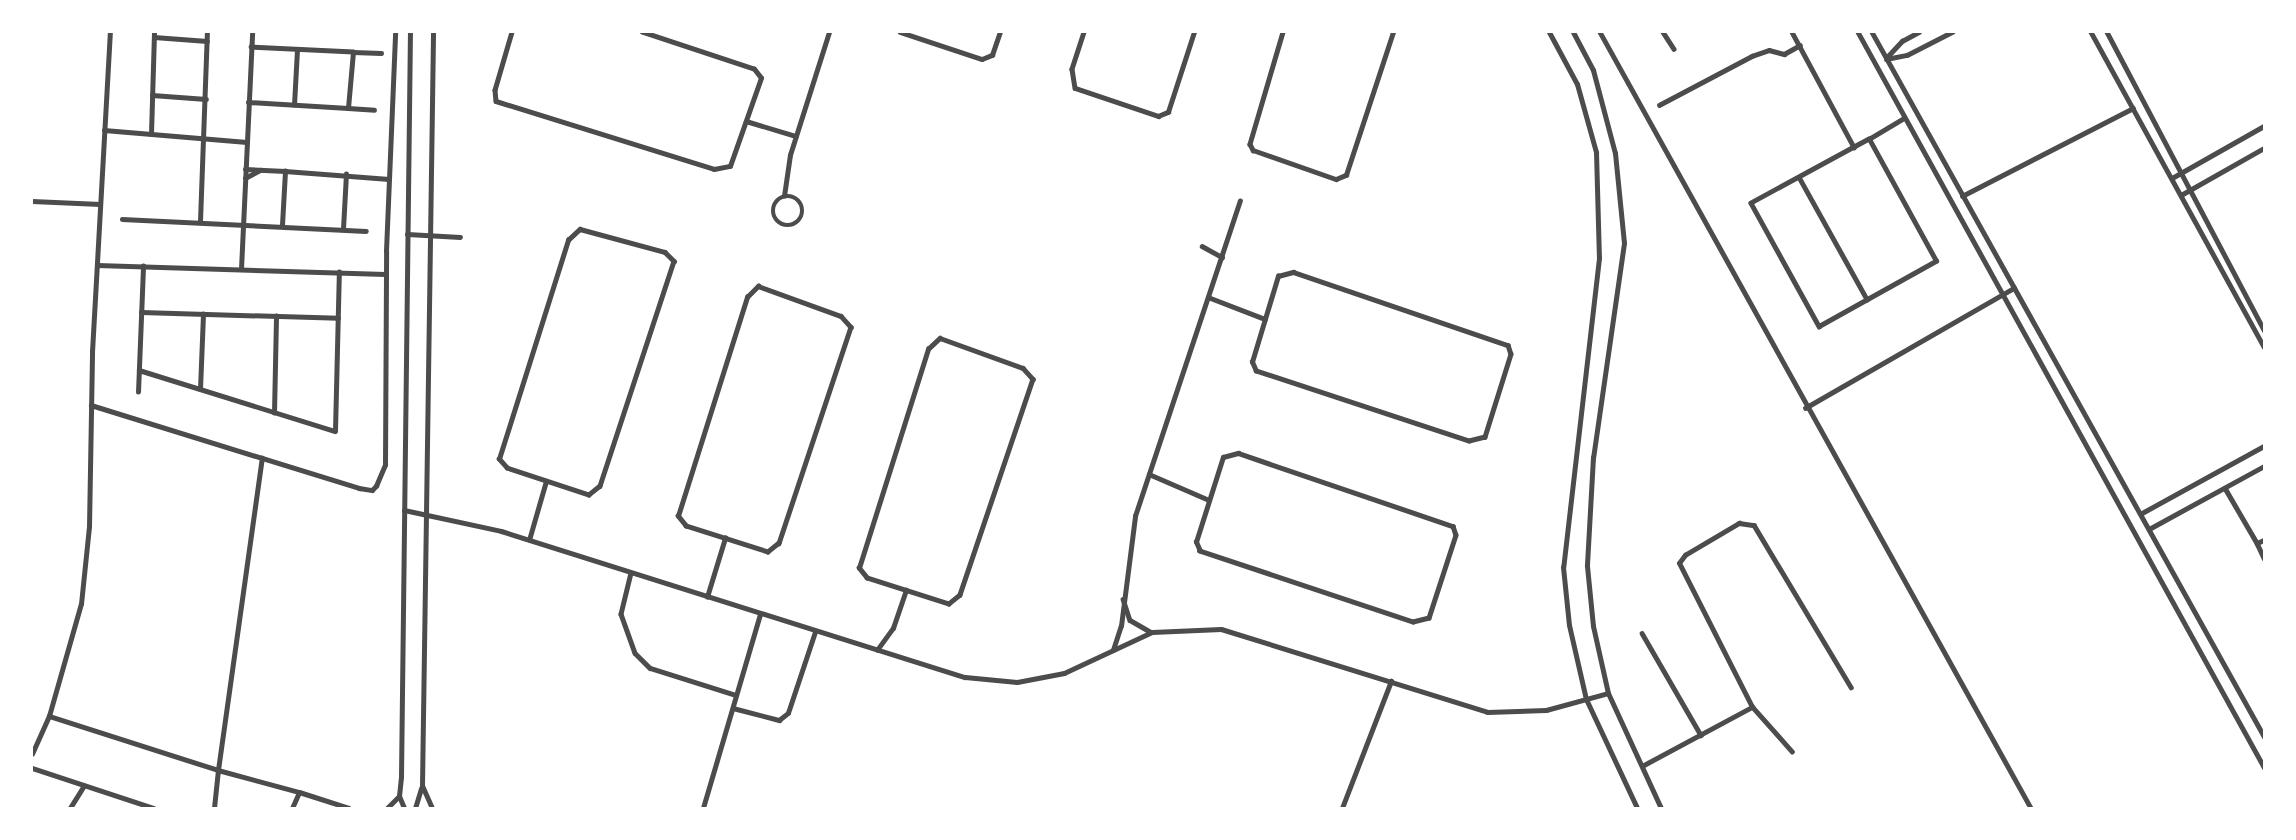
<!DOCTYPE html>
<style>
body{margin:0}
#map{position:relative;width:2296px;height:840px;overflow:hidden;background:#fff;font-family:Helvetica,sans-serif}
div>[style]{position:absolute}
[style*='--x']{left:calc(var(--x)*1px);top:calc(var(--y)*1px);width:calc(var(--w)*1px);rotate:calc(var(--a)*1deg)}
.minor>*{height:4.5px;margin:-2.25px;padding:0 2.25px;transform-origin:2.25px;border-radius:2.25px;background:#4c4c4c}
.minor>.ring{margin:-2.25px;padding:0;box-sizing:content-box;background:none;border:4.5px solid #4c4c4c;border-radius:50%}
.tertiary>*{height:5px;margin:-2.5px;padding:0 2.5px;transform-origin:2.5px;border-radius:2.5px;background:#4c4c4c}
span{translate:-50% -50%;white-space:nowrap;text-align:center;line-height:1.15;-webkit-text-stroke:6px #fff;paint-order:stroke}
.frame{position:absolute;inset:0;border:33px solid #fff;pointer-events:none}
</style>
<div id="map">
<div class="minor">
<i style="--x:512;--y:32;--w:60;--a:106.3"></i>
<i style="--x:495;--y:90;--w:11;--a:85"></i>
<i style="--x:496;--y:101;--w:228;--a:17.3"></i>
<i style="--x:714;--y:169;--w:16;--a:-11"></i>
<i style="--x:730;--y:166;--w:93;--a:-70.6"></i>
<i style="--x:761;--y:78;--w:11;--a:-128"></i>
<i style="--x:754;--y:69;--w:118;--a:-161.7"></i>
<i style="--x:900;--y:32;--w:86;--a:18.2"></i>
<i style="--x:982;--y:59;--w:11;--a:-22"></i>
<i style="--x:992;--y:55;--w:24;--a:-71"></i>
<i style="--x:1084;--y:32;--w:39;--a:108"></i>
<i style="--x:1072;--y:69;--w:19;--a:81"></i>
<i style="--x:1075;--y:88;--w:88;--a:18.6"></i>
<i style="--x:1158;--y:116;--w:11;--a:-22"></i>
<i style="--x:1168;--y:112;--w:84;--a:-72"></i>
<i style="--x:1283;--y:32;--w:117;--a:106.4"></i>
<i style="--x:1250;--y:144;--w:7;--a:63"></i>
<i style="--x:1253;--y:150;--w:88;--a:19.3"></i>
<i style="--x:1336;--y:179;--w:11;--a:-22"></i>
<i style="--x:1346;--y:175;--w:151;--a:-71.8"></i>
<i style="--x:1600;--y:32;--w:888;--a:60.95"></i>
<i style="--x:1663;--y:32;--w:20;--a:57"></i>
<i style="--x:1792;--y:32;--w:131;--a:61.7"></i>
<i style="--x:1854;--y:147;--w:117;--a:151.5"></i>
<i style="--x:1751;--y:203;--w:141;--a:61.1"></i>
<i style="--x:1819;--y:326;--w:134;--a:-29.1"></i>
<i style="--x:1936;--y:261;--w:139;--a:-118.8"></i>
<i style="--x:1869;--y:139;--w:17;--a:152"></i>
<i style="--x:1858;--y:32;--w:840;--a:61.08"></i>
<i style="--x:1872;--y:32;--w:806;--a:60.89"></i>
<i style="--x:2091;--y:32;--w:359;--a:61.2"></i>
<i style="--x:2107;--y:32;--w:337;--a:62.2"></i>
<i style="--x:154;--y:37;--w:53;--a:4.3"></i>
<i style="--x:353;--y:52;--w:28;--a:2"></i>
<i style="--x:1887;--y:57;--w:22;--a:-47"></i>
<i style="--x:1902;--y:41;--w:19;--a:-28"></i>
<i style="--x:1886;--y:59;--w:21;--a:-11"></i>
<i style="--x:1907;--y:55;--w:51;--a:-27.1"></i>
<i style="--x:152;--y:95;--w:54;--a:4.2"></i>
<i style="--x:248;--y:102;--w:100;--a:3.4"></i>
<i style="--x:348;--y:108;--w:56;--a:-84.9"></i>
<i style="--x:353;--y:52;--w:102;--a:-177.2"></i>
<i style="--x:294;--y:105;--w:55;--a:-86.9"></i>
<i style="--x:1659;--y:105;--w:105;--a:-27.8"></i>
<i style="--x:1752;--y:56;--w:18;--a:-19"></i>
<i style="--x:1769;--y:50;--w:16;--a:15"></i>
<i style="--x:1784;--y:54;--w:18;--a:-29"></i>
<i style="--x:348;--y:108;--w:26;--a:4"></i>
<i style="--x:746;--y:121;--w:52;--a:16.7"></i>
<i style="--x:104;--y:130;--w:143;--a:4.8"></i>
<i style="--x:151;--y:134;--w:102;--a:-88.3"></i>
<i style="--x:1869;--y:139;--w:41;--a:-31"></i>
<i style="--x:245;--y:169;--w:40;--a:2.9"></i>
<i style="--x:1799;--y:177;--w:140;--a:60.9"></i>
<i style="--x:245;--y:178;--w:17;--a:-28"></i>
<i style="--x:2172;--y:178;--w:106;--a:-29.5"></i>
<i style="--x:2181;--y:195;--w:95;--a:-29.5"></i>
<i class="ring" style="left:773px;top:196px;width:25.5px;height:25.5px"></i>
<i style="--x:784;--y:196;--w:41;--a:-81.7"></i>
<i style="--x:790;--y:155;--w:129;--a:-72.4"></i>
<i style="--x:1962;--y:196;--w:192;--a:-27.2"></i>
<i style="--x:32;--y:201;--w:68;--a:2.5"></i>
<i style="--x:122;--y:219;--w:244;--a:2.8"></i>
<i style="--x:200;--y:221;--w:189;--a:-87.9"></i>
<i style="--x:282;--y:225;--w:54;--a:-86.8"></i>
<i style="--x:285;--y:171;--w:104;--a:4.4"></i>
<i style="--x:343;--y:229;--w:55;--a:-86.9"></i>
<i style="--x:580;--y:229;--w:88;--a:15.1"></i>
<i style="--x:665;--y:252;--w:13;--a:45"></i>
<i style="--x:674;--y:261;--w:237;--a:108.2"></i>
<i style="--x:600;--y:486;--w:14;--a:141"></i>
<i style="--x:589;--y:495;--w:86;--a:-161.8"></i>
<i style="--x:507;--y:468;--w:12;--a:-132"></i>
<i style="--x:499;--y:459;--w:230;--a:-72.5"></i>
<i style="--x:568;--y:240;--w:16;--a:-43"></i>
<i style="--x:1202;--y:246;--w:23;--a:29"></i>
<i style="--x:97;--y:265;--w:288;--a:1.8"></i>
<i style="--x:241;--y:269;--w:237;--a:-87.3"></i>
<i style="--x:1293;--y:272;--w:227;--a:18.8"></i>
<i style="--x:1508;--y:345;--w:9;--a:72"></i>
<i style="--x:1511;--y:354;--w:87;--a:107.4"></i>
<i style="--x:1485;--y:437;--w:16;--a:166"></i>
<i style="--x:1469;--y:441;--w:224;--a:-161.8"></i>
<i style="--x:1256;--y:371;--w:10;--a:-114"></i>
<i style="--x:1252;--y:362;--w:90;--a:-73.2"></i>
<i style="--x:1278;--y:276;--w:16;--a:-15"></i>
<i style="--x:758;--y:286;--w:88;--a:19.9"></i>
<i style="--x:841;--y:316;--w:15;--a:48"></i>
<i style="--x:851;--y:327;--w:228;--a:108.4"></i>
<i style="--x:779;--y:543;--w:14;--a:141"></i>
<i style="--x:768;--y:552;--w:86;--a:-162.4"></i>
<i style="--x:686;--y:526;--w:13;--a:-129"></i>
<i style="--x:678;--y:516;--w:230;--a:-72.5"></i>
<i style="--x:747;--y:297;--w:16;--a:-45"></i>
<i style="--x:1208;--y:297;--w:61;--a:21.1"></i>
<i style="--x:141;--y:312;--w:197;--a:1.7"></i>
<i style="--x:940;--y:338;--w:88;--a:19.9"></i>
<i style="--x:1023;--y:368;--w:15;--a:48"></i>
<i style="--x:1033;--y:379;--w:228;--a:108.7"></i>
<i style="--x:960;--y:595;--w:14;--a:141"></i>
<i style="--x:949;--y:604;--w:86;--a:-162.4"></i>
<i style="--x:867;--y:578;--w:13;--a:-129"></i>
<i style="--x:859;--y:568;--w:230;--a:-72.5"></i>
<i style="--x:928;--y:349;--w:16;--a:-43"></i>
<i style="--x:139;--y:370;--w:205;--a:17.3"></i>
<i style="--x:335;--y:431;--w:159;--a:-88.6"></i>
<i style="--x:200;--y:389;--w:75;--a:-87.7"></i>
<i style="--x:138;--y:392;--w:126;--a:-87.7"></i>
<i style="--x:91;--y:405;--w:281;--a:17.2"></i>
<i style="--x:359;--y:488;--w:13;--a:9"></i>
<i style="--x:372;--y:490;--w:6;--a:-45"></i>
<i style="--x:376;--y:486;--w:23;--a:-67"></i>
<i style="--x:385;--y:465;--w:214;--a:-89.7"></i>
<i style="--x:386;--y:251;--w:219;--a:-87.6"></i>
<i style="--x:1805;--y:408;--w:241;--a:-29.9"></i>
<i style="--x:274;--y:413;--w:97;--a:-88.8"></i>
<i style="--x:1238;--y:453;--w:227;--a:18.8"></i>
<i style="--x:1453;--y:526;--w:9;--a:72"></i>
<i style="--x:1456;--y:535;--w:87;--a:108"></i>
<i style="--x:1429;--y:618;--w:16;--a:166"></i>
<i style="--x:1413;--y:622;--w:225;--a:-161.6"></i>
<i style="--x:1200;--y:551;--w:10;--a:-114"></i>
<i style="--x:1196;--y:542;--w:89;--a:-72.4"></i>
<i style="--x:1223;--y:457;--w:16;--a:-15"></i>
<i style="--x:1149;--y:474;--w:65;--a:23.4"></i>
<i style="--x:2225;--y:488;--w:64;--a:59.8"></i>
<i style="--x:2257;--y:543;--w:8;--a:-23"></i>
<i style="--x:2142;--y:513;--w:139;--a:-28.8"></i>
<i style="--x:2149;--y:529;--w:131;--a:-28.7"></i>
<i style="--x:529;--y:540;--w:61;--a:-73.9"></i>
<i style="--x:2257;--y:543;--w:17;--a:65"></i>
<i style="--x:631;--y:573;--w:42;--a:103.7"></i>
<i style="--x:621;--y:614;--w:41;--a:70.3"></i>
<i style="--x:635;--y:653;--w:21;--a:45"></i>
<i style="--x:650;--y:668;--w:90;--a:17.4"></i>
<i style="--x:707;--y:597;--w:62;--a:-73"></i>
<i style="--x:1123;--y:599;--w:22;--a:72"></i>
<i style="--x:1130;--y:620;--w:24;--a:30"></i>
<i style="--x:1642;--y:633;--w:118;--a:60"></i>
<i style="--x:877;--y:650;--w:27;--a:-54"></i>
<i style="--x:893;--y:628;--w:40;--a:-71.1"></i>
<i style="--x:1113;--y:650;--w:25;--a:-72"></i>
<i style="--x:1121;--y:626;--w:111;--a:-82.7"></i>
<i style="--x:1135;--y:516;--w:332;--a:-71.6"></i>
<i style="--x:733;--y:708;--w:48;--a:14.6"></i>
<i style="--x:779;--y:720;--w:11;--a:-38"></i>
<i style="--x:788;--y:713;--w:85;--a:-71.6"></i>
<i style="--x:49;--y:716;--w:177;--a:17.7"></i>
<i style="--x:218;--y:770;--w:315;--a:-82"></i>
<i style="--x:1792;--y:752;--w:60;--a:-131.6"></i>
<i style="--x:1752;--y:707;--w:161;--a:-116.9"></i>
<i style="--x:1679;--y:563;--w:10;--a:-53"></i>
<i style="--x:1685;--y:555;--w:63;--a:-30.7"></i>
<i style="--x:1739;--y:523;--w:15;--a:8"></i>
<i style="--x:1754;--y:525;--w:189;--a:59.1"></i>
<i style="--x:32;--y:754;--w:42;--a:-65.9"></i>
<i style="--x:49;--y:716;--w:116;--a:-74.1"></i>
<i style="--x:81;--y:604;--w:77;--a:-84.1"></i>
<i style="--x:89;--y:527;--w:175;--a:-89"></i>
<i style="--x:92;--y:352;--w:321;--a:-86.8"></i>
<i style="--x:1642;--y:766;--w:125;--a:-28.2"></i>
<i style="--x:32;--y:768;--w:128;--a:18.2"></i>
<i style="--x:70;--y:808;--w:26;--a:-58"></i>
<i style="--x:214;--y:808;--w:38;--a:-84"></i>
<i style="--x:218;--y:770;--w:84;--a:15.2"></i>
<i style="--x:703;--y:808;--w:202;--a:-73.6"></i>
<i style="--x:1342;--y:808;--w:136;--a:-68.9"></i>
</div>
<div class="tertiary">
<i style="--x:1549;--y:32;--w:59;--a:61.7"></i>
<i style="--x:1577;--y:84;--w:71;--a:74.4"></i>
<i style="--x:1596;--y:152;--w:106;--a:88.4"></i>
<i style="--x:1599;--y:258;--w:311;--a:96.6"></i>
<i style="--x:1563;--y:567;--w:58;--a:84.1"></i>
<i style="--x:1569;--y:625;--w:76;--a:77.1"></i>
<i style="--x:1586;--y:699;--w:120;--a:64.9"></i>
<i style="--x:1573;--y:32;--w:43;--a:62.2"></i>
<i style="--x:1593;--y:70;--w:86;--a:75.2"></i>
<i style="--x:1615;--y:153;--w:90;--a:84.3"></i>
<i style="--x:1624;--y:243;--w:216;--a:98.2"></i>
<i style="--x:1593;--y:457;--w:109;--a:93.2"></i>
<i style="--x:1587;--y:566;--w:60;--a:84.3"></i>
<i style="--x:1593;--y:626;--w:69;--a:77.4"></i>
<i style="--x:1608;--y:693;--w:127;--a:65.3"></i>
<i style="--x:407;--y:234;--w:53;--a:3.2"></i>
<i style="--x:404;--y:510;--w:99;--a:12.2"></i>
<i style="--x:501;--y:531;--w:486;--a:17.5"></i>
<i style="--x:965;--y:677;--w:52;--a:5.5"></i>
<i style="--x:1017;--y:682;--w:48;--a:-10.8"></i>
<i style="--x:1064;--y:673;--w:97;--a:-25"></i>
<i style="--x:1152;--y:632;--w:69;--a:-2.5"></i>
<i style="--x:1221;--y:629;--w:279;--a:17.3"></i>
<i style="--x:1487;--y:712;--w:59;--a:-1.9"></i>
<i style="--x:1546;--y:710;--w:64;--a:-15.3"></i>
<i style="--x:399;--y:796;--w:13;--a:67"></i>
<i style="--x:292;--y:808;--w:17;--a:-66"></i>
<i style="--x:299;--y:792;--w:52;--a:17.7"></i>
<i style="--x:387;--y:808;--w:17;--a:-45"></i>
<i style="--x:399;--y:796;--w:19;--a:-84"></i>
<i style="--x:401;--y:777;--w:745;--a:-89.31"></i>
<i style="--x:415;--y:808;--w:21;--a:-73"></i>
<i style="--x:432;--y:808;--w:24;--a:-114"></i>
<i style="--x:422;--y:786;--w:754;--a:-89.16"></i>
</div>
<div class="frame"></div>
</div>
